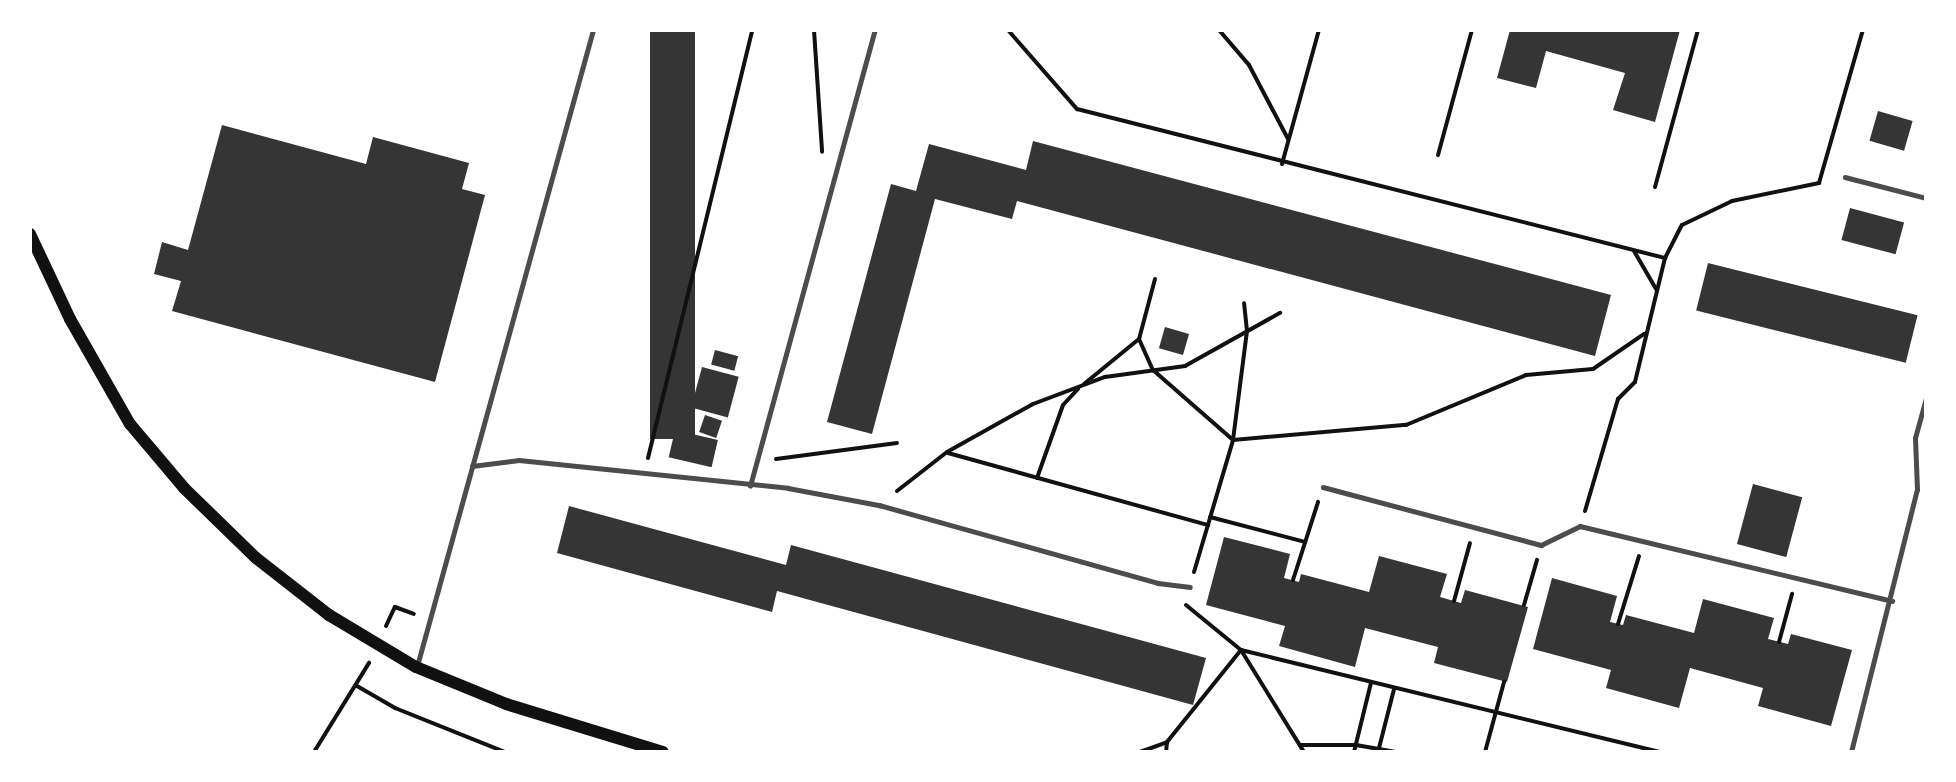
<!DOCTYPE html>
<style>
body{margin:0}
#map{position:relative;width:1956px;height:782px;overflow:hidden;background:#fff;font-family:Helvetica,sans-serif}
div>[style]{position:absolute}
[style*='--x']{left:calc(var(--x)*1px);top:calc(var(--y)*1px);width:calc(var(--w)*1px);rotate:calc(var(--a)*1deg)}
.building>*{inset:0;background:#353535;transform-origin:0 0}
.path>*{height:4px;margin:-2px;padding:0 2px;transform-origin:2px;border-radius:2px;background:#111}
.service>*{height:4.5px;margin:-2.25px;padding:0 2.25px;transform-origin:2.25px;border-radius:2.25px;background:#4c4c4c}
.secondary>*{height:12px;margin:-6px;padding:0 6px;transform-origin:6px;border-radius:6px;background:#111}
span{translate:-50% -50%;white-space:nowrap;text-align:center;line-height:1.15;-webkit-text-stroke:4.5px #fff;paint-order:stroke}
.frame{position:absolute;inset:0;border:32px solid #fff;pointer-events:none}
</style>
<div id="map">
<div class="building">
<i style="left:650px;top:30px;width:45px;height:409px"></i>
<i style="clip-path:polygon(1510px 30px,1680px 30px,1655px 122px,1613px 110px,1625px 73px,1546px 51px,1536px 88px,1497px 78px)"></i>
<i style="left:1878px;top:111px;width:36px;height:31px;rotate:16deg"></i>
<i style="clip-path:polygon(222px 125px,366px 164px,373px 137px,469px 163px,462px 189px,485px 195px,435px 382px,172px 311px,181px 281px,154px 274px,162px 242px,188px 250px)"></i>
<i style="clip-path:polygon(1033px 141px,1611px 295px,1595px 356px,1017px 201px,1012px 219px,935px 199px,872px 434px,827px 422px,891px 184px,916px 191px,929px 144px,1026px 170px)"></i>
<i style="left:1850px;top:208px;width:56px;height:33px;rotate:15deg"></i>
<i style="left:1708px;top:263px;width:216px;height:49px;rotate:14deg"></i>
<i style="left:1165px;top:327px;width:25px;height:22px;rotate:16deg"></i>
<i style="left:715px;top:350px;width:24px;height:15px;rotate:15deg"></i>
<i style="left:702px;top:367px;width:38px;height:42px;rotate:15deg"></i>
<i style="left:705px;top:415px;width:18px;height:18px;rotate:19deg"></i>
<i style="left:675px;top:430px;width:44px;height:28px;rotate:13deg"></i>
<i style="left:1753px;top:484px;width:51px;height:62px;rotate:15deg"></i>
<i style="clip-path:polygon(569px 506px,786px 565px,791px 545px,1206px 658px,1193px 705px,777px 591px,772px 612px,557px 553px)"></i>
<i style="clip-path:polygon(1224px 537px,1290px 554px,1284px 578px,1299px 582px,1301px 574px,1369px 592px,1379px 556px,1447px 574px,1440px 597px,1461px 603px,1465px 590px,1528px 607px,1507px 682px,1434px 663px,1438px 647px,1365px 628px,1355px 667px,1279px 646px,1285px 626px,1206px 605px)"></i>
<i style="clip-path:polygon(1552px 578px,1617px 596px,1610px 622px,1623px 625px,1626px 615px,1694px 633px,1703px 599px,1774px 618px,1768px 639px,1788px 644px,1791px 634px,1852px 650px,1831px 726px,1758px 706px,1763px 688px,1690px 668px,1679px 708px,1606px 688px,1611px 670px,1533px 649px)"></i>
</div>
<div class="path">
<i style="--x:814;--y:30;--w:122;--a:86.2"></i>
<i style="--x:1008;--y:30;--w:105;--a:48.9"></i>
<i style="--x:1077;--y:109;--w:607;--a:14.22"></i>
<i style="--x:1219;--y:30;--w:46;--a:49.4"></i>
<i style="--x:1249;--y:65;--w:84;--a:62.2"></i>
<i style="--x:1438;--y:155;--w:130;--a:-74.8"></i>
<i style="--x:1282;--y:164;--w:139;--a:-74.6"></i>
<i style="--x:1655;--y:187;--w:163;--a:-74.7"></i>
<i style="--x:1634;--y:251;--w:44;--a:59.9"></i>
<i style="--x:1155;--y:279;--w:62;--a:104.9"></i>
<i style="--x:1139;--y:339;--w:34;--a:66"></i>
<i style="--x:1153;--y:370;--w:106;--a:41.2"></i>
<i style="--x:1233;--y:440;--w:174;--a:-5"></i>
<i style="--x:1406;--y:425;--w:130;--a:-22.6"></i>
<i style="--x:1526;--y:375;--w:67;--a:-5.1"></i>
<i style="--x:1593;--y:369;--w:62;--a:-34.5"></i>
<i style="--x:1084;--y:384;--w:71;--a:-39.3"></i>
<i style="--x:948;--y:453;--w:270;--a:15.5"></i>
<i style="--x:648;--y:458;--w:440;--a:-76.3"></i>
<i style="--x:776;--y:459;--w:122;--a:-7.5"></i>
<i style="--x:1037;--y:478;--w:77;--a:-70.4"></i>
<i style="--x:1063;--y:405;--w:22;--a:-47"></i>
<i style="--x:897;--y:491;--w:63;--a:-38"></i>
<i style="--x:947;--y:452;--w:98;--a:-29.2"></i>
<i style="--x:1033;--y:404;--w:77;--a:-20.6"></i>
<i style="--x:1105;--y:377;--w:81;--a:-7.8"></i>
<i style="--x:1185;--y:366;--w:109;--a:-29.2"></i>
<i style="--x:1585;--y:511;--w:117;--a:-73.6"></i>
<i style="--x:1618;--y:399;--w:24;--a:-45"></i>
<i style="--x:1635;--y:382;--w:128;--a:-76.4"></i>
<i style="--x:1665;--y:258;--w:37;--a:-63"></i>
<i style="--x:1682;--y:225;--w:55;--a:-25.6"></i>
<i style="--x:1732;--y:201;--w:89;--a:-11.7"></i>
<i style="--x:1819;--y:183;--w:159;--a:-74"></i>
<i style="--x:1210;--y:517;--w:98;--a:14.7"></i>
<i style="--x:1194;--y:572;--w:138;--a:-73.5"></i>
<i style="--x:1233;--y:440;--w:110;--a:-82.7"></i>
<i style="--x:1247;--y:331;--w:28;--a:-96"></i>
<i style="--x:1293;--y:580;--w:82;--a:-72.2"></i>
<i style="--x:1454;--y:601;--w:60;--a:-74.6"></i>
<i style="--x:1186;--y:605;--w:71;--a:39.3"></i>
<i style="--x:1241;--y:650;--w:432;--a:13.7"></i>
<i style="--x:1524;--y:605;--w:47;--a:-73.9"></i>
<i style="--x:1618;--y:624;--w:71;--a:-72.8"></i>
<i style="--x:386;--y:626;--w:21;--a:-65"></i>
<i style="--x:395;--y:607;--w:20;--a:20"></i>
<i style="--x:1779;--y:642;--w:50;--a:-74.8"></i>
<i style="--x:357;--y:686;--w:44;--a:30.1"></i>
<i style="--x:395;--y:708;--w:118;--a:21.8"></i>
<i style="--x:1300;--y:745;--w:56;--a:0"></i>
<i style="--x:1356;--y:745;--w:39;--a:10"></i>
<i style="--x:314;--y:752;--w:105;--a:-58.3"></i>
<i style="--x:1140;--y:752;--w:29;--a:-20"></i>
<i style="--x:1167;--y:742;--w:118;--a:-51.2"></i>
<i style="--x:1241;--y:650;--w:120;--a:58.3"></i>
<i style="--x:1166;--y:752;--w:10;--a:-84"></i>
<i style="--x:1354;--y:752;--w:71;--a:-76.2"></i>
<i style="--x:1378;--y:752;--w:65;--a:-75.7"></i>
<i style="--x:1485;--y:752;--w:73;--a:-74.8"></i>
</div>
<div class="service">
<i style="--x:1845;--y:177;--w:84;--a:14.5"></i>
<i style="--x:472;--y:466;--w:47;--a:-7.3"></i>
<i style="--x:519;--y:460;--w:270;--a:5.9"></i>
<i style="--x:788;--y:488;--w:93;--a:10.6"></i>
<i style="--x:879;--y:505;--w:290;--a:15.6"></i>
<i style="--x:1158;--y:583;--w:32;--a:7"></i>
<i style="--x:750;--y:486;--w:473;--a:-74.7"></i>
<i style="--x:1323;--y:487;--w:226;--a:14.9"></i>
<i style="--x:1541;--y:545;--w:43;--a:-26"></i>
<i style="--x:1580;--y:526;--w:321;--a:13.5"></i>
<i style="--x:417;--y:666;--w:660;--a:-74.53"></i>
<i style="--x:1851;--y:752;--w:270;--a:-75.9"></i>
<i style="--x:1917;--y:490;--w:52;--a:-92.2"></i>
<i style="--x:1915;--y:438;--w:41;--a:-74.6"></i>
</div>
<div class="secondary">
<i style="--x:30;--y:234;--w:94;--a:64.8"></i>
<i style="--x:70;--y:319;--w:121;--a:60.3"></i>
<i style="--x:130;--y:424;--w:84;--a:49.8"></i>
<i style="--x:184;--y:488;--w:100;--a:44.2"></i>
<i style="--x:256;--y:558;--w:93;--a:38"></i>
<i style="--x:329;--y:615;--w:101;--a:30.9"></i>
<i style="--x:416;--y:667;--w:97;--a:22.3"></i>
<i style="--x:506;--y:704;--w:164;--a:17"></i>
</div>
<div class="frame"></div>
</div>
